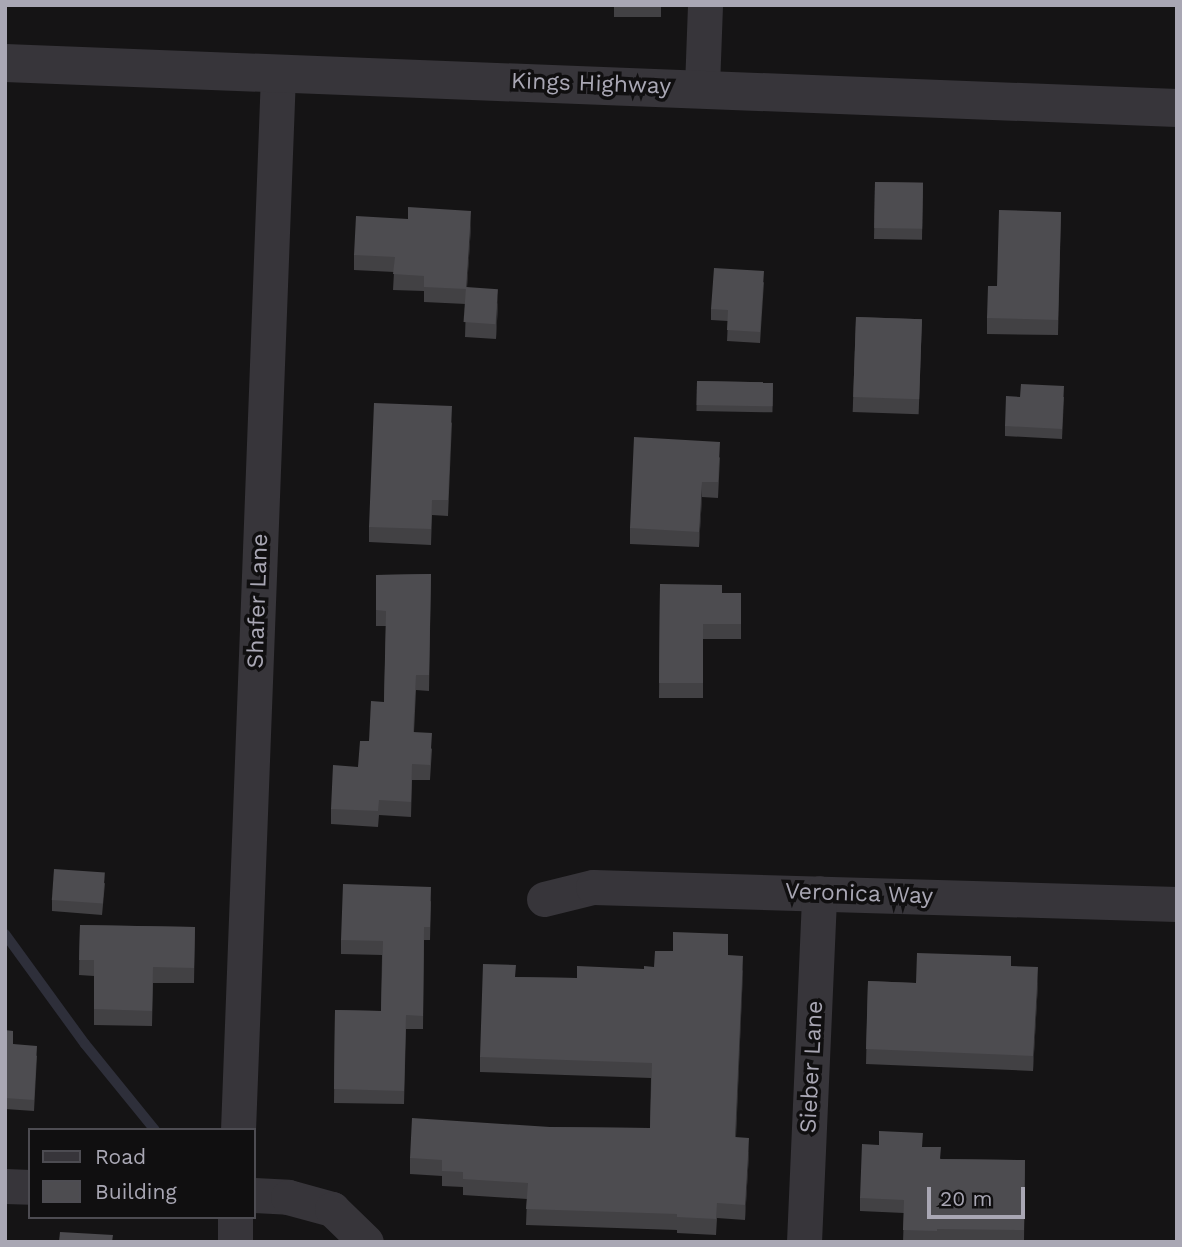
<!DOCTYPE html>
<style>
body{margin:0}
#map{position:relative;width:1182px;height:1247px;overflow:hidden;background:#151415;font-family:"Work Sans",sans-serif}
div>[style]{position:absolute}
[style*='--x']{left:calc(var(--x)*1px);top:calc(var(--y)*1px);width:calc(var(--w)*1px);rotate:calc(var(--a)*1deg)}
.stream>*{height:10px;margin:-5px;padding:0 5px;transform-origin:5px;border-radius:5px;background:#2e2f3a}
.minor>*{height:35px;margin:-17.5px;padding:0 17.5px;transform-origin:17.5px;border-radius:17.5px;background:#37353a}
.tertiary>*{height:38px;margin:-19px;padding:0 19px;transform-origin:19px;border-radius:19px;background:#37353a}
.wall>*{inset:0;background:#424144;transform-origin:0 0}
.shaded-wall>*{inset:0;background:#2b2a2c}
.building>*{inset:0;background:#4d4c50;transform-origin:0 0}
span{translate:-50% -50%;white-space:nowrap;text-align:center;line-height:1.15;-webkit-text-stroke:7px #100f10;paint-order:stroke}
.street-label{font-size:23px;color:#a9a7b4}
.frame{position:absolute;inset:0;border:7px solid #a9a7b4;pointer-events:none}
.legend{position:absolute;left:28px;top:1128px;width:228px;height:91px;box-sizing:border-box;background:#100f10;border:2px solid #4d4c52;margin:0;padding:9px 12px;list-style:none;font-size:21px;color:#a9a7b4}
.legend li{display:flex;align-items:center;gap:14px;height:35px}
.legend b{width:35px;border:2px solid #4d4c52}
.scale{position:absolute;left:927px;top:1187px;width:98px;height:32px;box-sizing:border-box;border:4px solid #a9a7b4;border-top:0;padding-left:9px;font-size:21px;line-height:24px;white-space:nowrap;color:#a9a7b4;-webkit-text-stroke:5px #100f10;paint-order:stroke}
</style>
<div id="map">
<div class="stream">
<i style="--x:5;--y:934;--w:136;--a:54"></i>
<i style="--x:85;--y:1044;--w:111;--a:50.9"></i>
</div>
<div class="minor">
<i style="--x:702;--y:87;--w:82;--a:-87.9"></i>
<i style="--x:544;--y:899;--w:50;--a:-13.8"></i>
<i style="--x:593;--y:887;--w:584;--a:1.67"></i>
<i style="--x:238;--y:1130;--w:1058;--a:-87.83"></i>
<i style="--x:5;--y:1186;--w:25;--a:2"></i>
<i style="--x:254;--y:1195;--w:34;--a:3"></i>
<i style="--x:288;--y:1197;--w:46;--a:15.3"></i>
<i style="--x:332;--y:1209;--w:47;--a:44.1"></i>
<i style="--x:235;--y:1242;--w:25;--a:-90"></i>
<i style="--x:804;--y:1242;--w:349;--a:-87.5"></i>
</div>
<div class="tertiary">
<i style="--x:5;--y:63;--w:1173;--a:2.2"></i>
</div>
<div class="wall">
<i style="left:614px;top:5px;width:47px;height:12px"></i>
<i style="left:875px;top:182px;width:48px;height:57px;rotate:1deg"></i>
<i style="clip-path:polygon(1061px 212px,1058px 335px,987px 334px,987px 318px,997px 286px)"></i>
<i style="clip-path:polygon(471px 226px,467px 287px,498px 304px,496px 339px,465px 337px,466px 304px,424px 302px,424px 291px,393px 290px,394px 272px,354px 270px,354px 255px)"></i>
<i style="clip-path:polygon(764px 282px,760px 343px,727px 341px,728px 321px,711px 320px,711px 309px)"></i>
<i style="left:856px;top:317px;width:66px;height:95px;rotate:2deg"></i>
<i style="left:697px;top:381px;width:76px;height:30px;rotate:1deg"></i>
<i style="clip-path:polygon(1020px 397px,1064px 397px,1062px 439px,1005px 436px,1005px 426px)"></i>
<i style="clip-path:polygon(452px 422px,448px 516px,432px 515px,431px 545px,369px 542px,369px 527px)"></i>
<i style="clip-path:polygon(720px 457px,718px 498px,702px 497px,699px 547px,630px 544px,630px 528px)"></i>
<i style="clip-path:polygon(431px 574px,429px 691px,416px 690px,414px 732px,432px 749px,430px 780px,412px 780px,411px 817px,379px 815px,378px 827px,331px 824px,331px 809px,358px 767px,369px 741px,384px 702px,386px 626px,376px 626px,376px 575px)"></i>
<i style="clip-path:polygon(660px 584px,722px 593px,741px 593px,741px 639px,703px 639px,703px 698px,659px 698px)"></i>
<i style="clip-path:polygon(105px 883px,102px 915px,52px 911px,52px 900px)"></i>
<i style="clip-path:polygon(431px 901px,430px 940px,424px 940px,423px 1029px,406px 1029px,404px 1104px,334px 1103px,335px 1010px,381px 1011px,382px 955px,341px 954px,341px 940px)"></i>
<i style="clip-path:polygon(80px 925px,195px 927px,194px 983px,153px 983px,152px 1026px,94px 1025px,94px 976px,79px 975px)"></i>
<i style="clip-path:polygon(728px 955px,743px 971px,736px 1137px,749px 1153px,745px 1220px,717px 1218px,716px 1235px,677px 1233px,677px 1230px,526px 1225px,527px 1199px,463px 1195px,463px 1187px,442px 1186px,442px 1176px,410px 1174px,410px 1158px,550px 1127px,650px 1128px,651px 1078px,480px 1072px,480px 1057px,516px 977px,577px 978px,644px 969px)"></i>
<i style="clip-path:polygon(1011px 966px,1038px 983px,1033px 1071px,866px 1064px,868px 981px,916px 983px)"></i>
<i style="clip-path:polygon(5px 1030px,13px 1044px,37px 1056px,34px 1111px,5px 1109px)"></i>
<i style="clip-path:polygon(923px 1147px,941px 1159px,1025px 1160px,1024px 1242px,903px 1242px,904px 1213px,860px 1211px,860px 1198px)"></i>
</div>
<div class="shaded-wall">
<i style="clip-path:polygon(471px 211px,471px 226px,466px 305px,466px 289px)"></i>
<i style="clip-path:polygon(498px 289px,498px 304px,496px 339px,496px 324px)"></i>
<i style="clip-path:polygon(702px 482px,702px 497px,699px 547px,699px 532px)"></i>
<i style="clip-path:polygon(743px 956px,743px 971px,735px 1153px,735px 1137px)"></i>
<i style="clip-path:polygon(1038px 967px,1038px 983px,1033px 1071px,1033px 1056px)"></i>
<i style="clip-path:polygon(749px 1138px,749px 1153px,745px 1220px,745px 1205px)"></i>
</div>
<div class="building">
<i style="left:614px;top:5px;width:47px;height:2px"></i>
<i style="left:875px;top:182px;width:48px;height:46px;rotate:1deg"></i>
<i style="clip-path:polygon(408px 207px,471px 211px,466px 289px,424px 287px,424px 276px,393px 274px,395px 257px,354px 255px,356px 216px,408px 219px)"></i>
<i style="clip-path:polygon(999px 210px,1061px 212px,1058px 320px,987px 318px,988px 286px,997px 286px)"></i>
<i style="clip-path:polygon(714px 268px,764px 271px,760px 332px,727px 330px,728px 310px,711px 309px)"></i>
<i style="left:466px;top:287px;width:32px;height:35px;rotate:4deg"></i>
<i style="left:856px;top:317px;width:66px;height:80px;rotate:2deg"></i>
<i style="left:697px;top:381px;width:76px;height:24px;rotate:1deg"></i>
<i style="clip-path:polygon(1021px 384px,1064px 386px,1062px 429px,1005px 426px,1006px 396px,1020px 397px)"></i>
<i style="clip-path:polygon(374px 403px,452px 406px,448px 500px,432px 500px,431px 529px,369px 527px)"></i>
<i style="clip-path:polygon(634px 437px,720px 442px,718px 482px,702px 482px,699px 532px,630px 528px)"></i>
<i style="clip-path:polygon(431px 574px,429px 675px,416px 675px,413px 732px,432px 733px,430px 765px,412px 764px,411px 802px,379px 800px,378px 811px,331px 809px,333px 765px,358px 767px,360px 741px,369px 741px,371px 701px,384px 702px,386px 611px,376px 610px,376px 575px)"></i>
<i style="clip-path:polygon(660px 584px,722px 585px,722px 593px,741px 593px,741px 624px,703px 624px,703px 683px,659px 683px)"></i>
<i style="left:54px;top:869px;width:51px;height:31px;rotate:4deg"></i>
<i style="clip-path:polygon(343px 884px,431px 887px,430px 927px,424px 927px,423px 1016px,406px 1015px,404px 1091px,334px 1089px,335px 1010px,381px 1011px,383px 941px,341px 940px)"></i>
<i style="clip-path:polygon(80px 925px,195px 927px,194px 968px,153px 967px,152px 1011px,94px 1009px,94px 960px,79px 960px)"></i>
<i style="clip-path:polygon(673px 932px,728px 934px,728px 955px,743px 956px,735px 1137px,749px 1138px,745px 1205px,717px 1203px,716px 1219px,677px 1217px,677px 1214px,526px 1209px,528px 1183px,463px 1179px,463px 1172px,442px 1171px,442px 1160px,410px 1158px,412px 1118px,550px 1127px,650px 1128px,652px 1063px,480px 1057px,483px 964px,516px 965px,515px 977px,577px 978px,577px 966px,644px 969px,644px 966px,654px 967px,655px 951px,673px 951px)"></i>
<i style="clip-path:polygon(917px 953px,1011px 956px,1011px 966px,1038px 967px,1033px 1056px,866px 1049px,868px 981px,916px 983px)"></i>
<i style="clip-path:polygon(5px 1030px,13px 1031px,13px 1044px,37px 1046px,34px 1100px,5px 1098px)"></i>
<i style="clip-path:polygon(879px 1131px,923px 1133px,922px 1147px,941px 1147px,940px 1159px,1025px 1160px,1024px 1230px,937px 1229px,937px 1231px,903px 1230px,904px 1200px,860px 1198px,862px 1144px,879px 1145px)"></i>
<i style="clip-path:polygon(60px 1232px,113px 1235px,112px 1242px,59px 1242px)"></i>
</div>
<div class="street-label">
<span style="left:591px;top:84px;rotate:2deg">Kings Highway</span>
<span style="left:258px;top:601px;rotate:-88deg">Shafer Lane</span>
<span style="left:859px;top:894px;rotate:2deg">Veronica Way</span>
<span style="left:812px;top:1067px;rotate:-87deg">Sieber Lane</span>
</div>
<div class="frame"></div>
<ul class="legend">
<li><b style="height:9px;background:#37353a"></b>Road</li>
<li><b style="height:19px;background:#4d4c50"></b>Building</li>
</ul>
<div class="scale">20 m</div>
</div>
